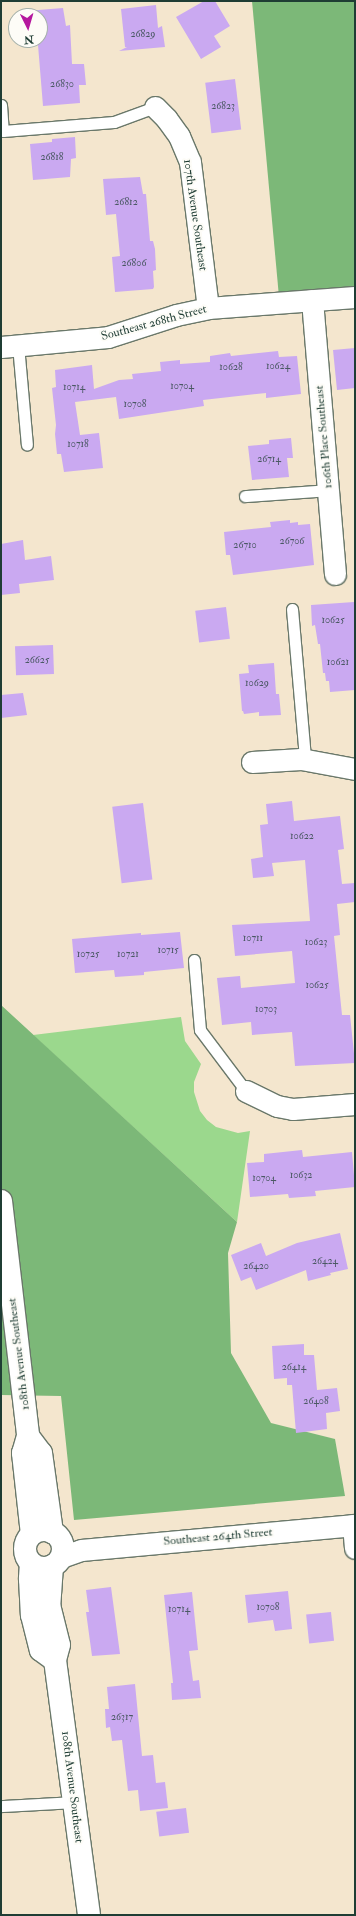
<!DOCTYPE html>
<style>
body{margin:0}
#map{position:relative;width:356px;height:1916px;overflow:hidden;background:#f4e6ce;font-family:"IM FELL Double Pica",serif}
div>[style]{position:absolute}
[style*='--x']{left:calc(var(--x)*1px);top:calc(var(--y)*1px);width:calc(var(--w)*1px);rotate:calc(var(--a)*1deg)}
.green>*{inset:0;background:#9bd88d}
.forest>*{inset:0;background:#7cb878}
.building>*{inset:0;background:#caa9f1;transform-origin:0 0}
.roads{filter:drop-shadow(1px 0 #6a786a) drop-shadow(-1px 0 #6a786a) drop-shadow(0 1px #6a786a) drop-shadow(0 -1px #6a786a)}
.lane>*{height:11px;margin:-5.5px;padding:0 5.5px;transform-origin:5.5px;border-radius:5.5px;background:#fff}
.street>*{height:21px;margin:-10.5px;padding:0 10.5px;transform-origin:10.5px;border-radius:10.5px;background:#fff}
.secondary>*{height:22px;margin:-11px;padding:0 11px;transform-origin:11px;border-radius:11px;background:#fff}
.secondary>.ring{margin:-11px;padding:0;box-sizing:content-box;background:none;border:22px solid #fff;border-radius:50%}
span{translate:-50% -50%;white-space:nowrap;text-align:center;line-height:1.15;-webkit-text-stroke:4px #fdfcf7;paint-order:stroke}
.number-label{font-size:10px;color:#4a5863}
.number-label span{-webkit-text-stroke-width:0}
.street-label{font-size:12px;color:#1f3d34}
.frame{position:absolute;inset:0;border:2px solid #1f3d34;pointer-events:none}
.north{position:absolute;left:8px;top:8px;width:40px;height:40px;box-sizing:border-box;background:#fdfcf7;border:1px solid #a4b0a9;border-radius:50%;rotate:175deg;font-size:11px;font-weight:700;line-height:16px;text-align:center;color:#1f3d34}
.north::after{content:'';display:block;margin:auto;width:14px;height:18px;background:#b5179e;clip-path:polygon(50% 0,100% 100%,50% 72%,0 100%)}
</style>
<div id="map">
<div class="green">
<i style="clip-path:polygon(181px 1017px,185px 1041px,201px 1064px,194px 1082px,194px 1092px,200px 1111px,207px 1120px,216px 1127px,238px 1133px,250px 1131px,237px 1222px,33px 1035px)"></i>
</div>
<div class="forest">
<i style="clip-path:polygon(252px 1px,355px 1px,355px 290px,279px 297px)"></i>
<i style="clip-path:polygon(1px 1005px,237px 1222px,228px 1253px,231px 1353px,271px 1423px,335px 1439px,345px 1496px,74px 1520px,61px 1396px,1px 1395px)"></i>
</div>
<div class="building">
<i style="clip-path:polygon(204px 1px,215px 1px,230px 26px,214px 36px,221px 47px,201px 59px,176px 17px)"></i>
<i style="clip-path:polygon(156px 5px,158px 28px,162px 26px,165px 47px,119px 51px,127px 47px,125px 47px,121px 9px)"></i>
<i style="clip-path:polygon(63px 8px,66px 26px,70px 25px,72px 64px,84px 64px,86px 85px,79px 85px,80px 103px,43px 106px,38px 45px,29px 45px,28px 40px,40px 40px,40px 16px,27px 16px,26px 11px)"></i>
<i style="left:235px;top:79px;width:51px;height:30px;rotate:83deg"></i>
<i style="clip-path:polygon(75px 137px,76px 158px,71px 159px,70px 177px,33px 180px,30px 144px,52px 142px,52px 139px)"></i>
<i style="clip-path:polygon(140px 177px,143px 194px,146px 194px,150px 241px,153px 241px,155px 249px,156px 270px,153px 271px,154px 287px,153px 289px,115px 292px,112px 257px,120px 256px,116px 214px,106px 215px,103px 179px)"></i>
<i style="clip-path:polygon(355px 348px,355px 388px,337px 390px,333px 350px)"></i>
<i style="clip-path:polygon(278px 351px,279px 357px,297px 356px,301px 394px,266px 398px,266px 393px,203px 400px,204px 406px,119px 419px,116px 397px,75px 402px,80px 435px,99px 433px,103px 468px,64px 472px,61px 454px,57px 454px,55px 434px,56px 425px,52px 388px,56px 387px,55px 370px,92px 365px,94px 389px,119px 380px,133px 379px,132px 374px,161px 371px,160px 362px,180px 360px,180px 364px,210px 362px,210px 356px,230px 353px,231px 356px)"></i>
<i style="clip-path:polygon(291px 438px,293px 458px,287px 458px,289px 477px,252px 480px,248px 446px,269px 444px,269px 440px)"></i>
<i style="clip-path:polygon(290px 520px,290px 523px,298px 522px,298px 525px,310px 524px,314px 565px,233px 575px,230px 555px,226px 555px,224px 532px,271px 527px,270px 522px)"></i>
<i style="clip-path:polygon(23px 540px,25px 560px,51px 556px,54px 580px,19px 584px,20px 593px,1px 595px,1px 544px)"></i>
<i style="clip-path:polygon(354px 602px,355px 690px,330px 692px,329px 681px,326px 681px,325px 673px,323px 673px,320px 644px,318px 644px,315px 625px,312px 626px,311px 605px)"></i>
<i style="left:226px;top:607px;width:32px;height:31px;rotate:83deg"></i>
<i style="left:53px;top:645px;width:29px;height:38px;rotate:88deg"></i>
<i style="clip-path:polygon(274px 663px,276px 694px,279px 694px,281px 715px,259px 716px,259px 712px,244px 714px,243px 711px,242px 711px,239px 674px,249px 673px,248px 665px)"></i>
<i style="clip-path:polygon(23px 693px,27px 715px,1px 718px,1px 695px)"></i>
<i style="clip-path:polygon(292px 801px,294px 821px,340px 816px,344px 849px,338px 850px,342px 884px,355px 883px,355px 902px,337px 904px,340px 935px,334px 936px,342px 1015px,350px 1015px,355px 1063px,295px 1066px,292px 1032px,252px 1035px,251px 1022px,222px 1025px,217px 978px,240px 976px,241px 988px,295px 983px,292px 951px,235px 956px,232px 925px,310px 921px,305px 860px,272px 863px,274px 876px,253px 878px,251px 859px,263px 857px,260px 825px,268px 824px,266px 804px)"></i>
<i style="left:143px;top:803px;width:77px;height:31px;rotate:83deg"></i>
<i style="clip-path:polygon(180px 932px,184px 968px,144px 972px,144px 975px,115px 977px,114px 970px,75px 973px,72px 939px,141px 933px,141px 935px)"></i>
<i style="clip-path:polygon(302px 1150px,303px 1157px,352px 1152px,355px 1187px,315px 1191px,316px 1196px,289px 1198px,288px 1194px,250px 1197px,247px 1163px,264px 1162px,264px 1154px)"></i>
<i style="clip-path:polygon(340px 1233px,348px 1269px,330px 1273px,331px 1275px,308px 1281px,306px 1270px,256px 1290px,251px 1277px,241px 1281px,231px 1255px,261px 1243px,266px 1256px,297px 1243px)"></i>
<i style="clip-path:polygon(304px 1344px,304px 1355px,314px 1355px,317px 1390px,337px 1388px,340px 1411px,326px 1413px,327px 1429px,296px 1433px,292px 1385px,287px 1385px,287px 1378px,274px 1379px,272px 1346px)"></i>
<i style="clip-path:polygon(111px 1587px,120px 1654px,92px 1656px,86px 1612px,89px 1612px,86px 1590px)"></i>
<i style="clip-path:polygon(288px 1591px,292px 1629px,275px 1631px,273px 1620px,248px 1623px,245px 1595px)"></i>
<i style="clip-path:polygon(192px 1592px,198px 1650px,189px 1651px,193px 1681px,199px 1680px,201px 1698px,172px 1700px,171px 1683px,173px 1683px,164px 1595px)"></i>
<i style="left:331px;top:1612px;width:29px;height:25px;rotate:84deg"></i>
<i style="clip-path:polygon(135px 1684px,142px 1756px,153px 1755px,156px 1783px,165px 1782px,168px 1808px,140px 1811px,138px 1790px,128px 1791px,122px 1740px,112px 1741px,110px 1727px,106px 1728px,105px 1709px,109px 1709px,107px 1687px)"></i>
<i style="left:186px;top:1808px;width:25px;height:30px;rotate:83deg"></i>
</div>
<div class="roads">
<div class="lane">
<i style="--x:1;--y:105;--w:26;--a:86"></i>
<i style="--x:3;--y:131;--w:111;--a:-4.6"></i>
<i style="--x:114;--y:122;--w:44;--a:-20.1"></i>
<i style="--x:18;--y:345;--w:100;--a:84.9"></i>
<i style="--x:245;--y:496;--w:83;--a:-4.1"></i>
<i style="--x:292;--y:609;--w:151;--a:85"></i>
<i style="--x:194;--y:960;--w:70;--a:85.1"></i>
<i style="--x:200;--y:1030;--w:76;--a:53"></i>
<i style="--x:1;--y:1806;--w:73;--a:-3.1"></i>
</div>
<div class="street">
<i style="--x:155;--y:107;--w:16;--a:45"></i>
<i style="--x:166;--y:118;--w:22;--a:54"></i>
<i style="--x:179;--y:136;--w:28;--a:67"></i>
<i style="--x:190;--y:162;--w:147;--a:83"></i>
<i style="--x:312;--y:300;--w:275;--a:85.2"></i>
<i style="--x:1;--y:347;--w:107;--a:-5.3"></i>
<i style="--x:108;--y:337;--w:71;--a:-17.9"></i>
<i style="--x:176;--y:315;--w:33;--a:-12"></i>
<i style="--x:208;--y:308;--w:147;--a:-4.3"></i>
<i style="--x:252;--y:762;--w:49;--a:-3.5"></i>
<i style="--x:301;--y:759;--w:55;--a:10.5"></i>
<i style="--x:246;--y:1091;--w:34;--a:26"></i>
<i style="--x:277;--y:1106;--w:16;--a:11"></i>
<i style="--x:293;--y:1109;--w:62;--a:-4.6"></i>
<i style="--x:353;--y:1525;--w:23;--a:85"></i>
<i style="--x:61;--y:1557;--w:21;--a:-19"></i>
<i style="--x:81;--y:1550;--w:275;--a:-5.2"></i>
</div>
<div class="secondary">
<i style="--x:1;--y:1201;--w:237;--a:83.4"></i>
<i style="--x:28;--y:1436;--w:18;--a:106"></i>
<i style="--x:23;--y:1453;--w:81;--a:83.7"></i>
<i style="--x:28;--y:1436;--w:21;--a:53"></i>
<i style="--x:41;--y:1453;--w:80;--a:82.1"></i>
<i class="ring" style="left:25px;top:1530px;width:16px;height:16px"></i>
<i style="--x:31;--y:1563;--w:16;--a:94"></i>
<i style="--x:30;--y:1579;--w:36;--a:87"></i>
<i style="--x:32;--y:1615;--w:36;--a:76"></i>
<i style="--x:41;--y:1650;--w:17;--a:36"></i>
<i style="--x:52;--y:1566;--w:39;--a:94"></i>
<i style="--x:49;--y:1605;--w:41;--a:76"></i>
<i style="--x:59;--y:1645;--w:16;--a:105"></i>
<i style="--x:55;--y:1660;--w:257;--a:82.4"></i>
</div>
</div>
<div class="number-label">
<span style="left:143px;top:35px">26829</span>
<span style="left:62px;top:85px">26830</span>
<span style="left:223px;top:107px">26823</span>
<span style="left:52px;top:158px">26818</span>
<span style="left:126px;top:203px">26812</span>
<span style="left:134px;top:264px">26806</span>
<span style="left:278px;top:367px">10624</span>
<span style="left:231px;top:368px">10628</span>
<span style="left:182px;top:387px">10704</span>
<span style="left:74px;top:388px">10714</span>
<span style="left:135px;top:405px">10708</span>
<span style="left:78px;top:445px">10718</span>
<span style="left:269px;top:460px">26714</span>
<span style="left:292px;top:542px">26706</span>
<span style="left:245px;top:546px">26710</span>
<span style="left:333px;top:621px">10625</span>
<span style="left:37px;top:661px">26625</span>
<span style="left:338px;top:663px">10621</span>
<span style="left:257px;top:684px">10629</span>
<span style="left:302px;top:837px">10622</span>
<span style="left:253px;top:939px">10711</span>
<span style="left:316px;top:943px">10623</span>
<span style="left:168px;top:951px">10715</span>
<span style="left:88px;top:955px">10725</span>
<span style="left:128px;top:955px">10721</span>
<span style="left:317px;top:986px">10625</span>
<span style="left:266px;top:1010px">10703</span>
<span style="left:301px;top:1176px">10632</span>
<span style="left:264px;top:1179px">10704</span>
<span style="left:325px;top:1262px">26424</span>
<span style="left:256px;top:1267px">26420</span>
<span style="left:294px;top:1368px">26414</span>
<span style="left:316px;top:1402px">26408</span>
<span style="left:268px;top:1608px">10708</span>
<span style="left:179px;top:1610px">10714</span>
<span style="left:122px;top:1718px">26317</span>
</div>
<div class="street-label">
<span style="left:195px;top:215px;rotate:82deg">107th Avenue Southeast</span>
<span style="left:154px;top:323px;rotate:-15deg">Southeast 268th Street</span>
<span style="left:324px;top:437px;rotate:-95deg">106th Place Southeast</span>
<span style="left:19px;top:1354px;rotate:-97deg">108th Avenue Southeast</span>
<span style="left:218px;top:1537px;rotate:-5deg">Southeast 264th Street</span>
<span style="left:72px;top:1787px;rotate:83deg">108th Avenue Southeast</span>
</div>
<div class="frame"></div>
<div class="north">N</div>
</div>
